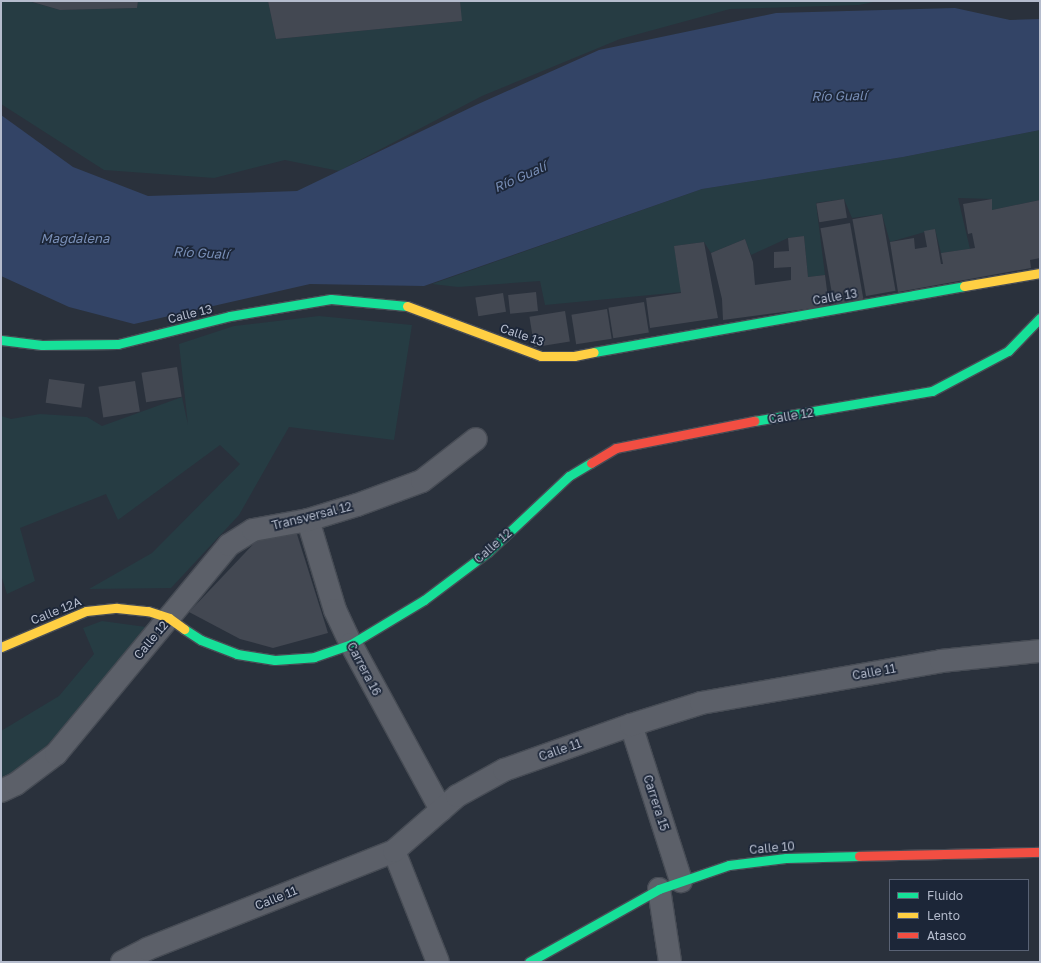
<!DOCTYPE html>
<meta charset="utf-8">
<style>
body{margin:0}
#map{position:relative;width:1041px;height:963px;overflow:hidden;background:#2a313c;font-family:"Golos Text",sans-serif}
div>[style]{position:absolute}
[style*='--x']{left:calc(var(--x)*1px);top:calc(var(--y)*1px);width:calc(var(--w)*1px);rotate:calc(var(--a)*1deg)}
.green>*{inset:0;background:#263c43}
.water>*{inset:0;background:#346}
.building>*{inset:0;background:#434852;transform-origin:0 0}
.roads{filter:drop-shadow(1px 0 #474c55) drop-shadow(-1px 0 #474c55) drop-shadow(0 1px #474c55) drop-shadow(0 -1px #474c55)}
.street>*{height:22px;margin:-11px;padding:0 11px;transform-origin:11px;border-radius:11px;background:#5c6069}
.fast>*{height:9px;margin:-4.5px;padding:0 4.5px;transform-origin:4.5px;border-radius:4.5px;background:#16e098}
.slow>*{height:9px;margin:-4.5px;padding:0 4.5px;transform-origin:4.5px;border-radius:4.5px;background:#ffcf43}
.jam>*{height:9px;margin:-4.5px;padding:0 4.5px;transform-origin:4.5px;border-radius:4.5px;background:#f24e42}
span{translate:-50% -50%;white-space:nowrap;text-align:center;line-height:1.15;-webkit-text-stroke:3.5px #1c2638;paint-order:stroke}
.street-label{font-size:12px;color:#b5bccd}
.water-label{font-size:13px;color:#798fb7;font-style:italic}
.frame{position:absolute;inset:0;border:2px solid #b5bccd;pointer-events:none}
.legend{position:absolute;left:889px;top:879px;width:140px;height:72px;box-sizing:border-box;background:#1c2638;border:1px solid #596274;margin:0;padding:5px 7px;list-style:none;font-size:12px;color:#b5bccd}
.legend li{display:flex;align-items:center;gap:8px;height:20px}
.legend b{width:20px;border:1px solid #596274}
</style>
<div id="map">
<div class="green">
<i style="clip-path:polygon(1px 1px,28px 1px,60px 10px,137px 8px,138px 1px,268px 1px,276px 39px,461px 21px,460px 1px,878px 1px,859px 5px,730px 9px,620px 39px,482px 96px,339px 171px,285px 160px,214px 178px,104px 170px,1px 104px)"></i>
<i style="clip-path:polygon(1040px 130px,1040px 200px,992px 210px,992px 199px,958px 198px,970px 249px,941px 253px,935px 229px,890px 242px,882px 214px,852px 218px,844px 199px,816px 203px,825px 275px,808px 277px,804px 236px,788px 238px,751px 255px,745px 239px,711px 253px,704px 242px,674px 246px,682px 292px,545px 305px,540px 281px,458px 287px,432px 284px,702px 189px,903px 157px)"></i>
<i style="clip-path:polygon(319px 316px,412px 325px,394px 440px,289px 427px,239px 515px,171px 588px,89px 589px,152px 553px,240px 464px,220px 445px,118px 520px,106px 494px,20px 528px,35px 581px,7px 594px,1px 575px,1px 416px,11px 419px,40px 414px,87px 417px,102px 426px,182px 397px,188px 425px,179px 344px,234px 326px)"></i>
<i style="clip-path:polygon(102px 621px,146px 627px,88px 701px,19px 775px,1px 784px,1px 731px,59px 696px,94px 654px,83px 628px)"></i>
</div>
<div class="water">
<i style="clip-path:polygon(955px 8px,1010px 20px,1040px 19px,1040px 130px,903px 157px,702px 189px,424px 286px,310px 284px,134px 324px,69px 307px,1px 276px,1px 115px,73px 167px,148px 196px,297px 191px,476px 105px,599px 50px,776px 13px)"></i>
</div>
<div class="building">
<i style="clip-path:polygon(29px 1px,138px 1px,137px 8px,60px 10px)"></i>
<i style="clip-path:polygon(268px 1px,460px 1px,462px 21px,276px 39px)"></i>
<i style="left:844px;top:199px;width:19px;height:28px;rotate:81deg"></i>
<i style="clip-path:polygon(992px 199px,992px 210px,1040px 200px,1040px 258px,1030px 260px,1031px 268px,898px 292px,890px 242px,914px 238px,915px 249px,927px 247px,924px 231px,935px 229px,941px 264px,943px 264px,941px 253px,975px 248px,972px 233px,968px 234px,963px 204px)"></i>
<i style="left:882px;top:214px;width:78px;height:30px;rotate:80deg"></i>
<i style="left:850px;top:223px;width:77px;height:30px;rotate:80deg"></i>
<i style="clip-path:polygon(804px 236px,808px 277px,825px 275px,829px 306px,723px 320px,722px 299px,711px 253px,745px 239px,753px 262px,755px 285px,791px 280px,791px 267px,774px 268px,774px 252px,789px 251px,788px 238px)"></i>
<i style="clip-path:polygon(704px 242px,718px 318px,650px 328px,646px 298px,681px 293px,674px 246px)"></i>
<i style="left:536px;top:292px;width:19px;height:28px;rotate:84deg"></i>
<i style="left:503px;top:293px;width:19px;height:28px;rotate:81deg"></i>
<i style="left:644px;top:302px;width:31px;height:36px;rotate:81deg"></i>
<i style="left:607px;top:309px;width:30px;height:36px;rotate:81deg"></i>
<i style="left:565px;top:311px;width:31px;height:36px;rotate:81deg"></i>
<i style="left:177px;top:367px;width:30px;height:36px;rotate:81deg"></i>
<i style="left:49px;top:379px;width:36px;height:24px;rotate:8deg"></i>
<i style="left:135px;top:381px;width:31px;height:37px;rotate:81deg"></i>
<i style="clip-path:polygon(296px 531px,328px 633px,273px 648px,240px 639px,189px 612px,259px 538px)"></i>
</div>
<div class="roads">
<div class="street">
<i style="--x:308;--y:520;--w:94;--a:73.3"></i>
<i style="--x:335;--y:610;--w:38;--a:65"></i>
<i style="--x:351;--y:644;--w:189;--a:61.5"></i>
<i style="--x:631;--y:725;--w:164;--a:72.2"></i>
<i style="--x:1;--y:791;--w:17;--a:-25"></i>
<i style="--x:16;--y:784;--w:50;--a:-36.9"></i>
<i style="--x:56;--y:754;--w:271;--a:-50.4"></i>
<i style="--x:229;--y:545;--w:28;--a:-32"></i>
<i style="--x:253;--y:530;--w:56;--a:-10.3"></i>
<i style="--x:308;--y:520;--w:51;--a:-17"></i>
<i style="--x:357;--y:505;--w:69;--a:-20.3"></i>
<i style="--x:422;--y:481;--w:68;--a:-37.9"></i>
<i style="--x:394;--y:851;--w:119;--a:68.4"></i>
<i style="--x:659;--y:889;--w:74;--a:81.4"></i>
<i style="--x:122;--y:962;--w:28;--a:-27"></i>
<i style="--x:147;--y:949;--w:266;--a:-21.6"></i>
<i style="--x:394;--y:851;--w:84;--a:-41.1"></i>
<i style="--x:457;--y:796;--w:54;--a:-29"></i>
<i style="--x:504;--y:770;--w:135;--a:-19.5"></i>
<i style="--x:631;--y:725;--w:73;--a:-17.4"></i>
<i style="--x:701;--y:703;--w:244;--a:-9.9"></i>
<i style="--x:941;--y:661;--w:100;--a:-5.8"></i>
</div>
<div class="fast">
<i style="--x:1;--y:340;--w:41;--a:7"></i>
<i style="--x:42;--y:345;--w:76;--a:-0.8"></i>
<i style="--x:118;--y:344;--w:115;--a:-14"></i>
<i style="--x:230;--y:316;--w:102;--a:-9.6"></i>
<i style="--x:331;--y:299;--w:76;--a:5.3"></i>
<i style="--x:594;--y:352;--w:376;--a:-10.1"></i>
<i style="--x:754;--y:421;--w:181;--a:-9.6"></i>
<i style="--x:932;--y:391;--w:86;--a:-27.8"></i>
<i style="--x:1008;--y:351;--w:46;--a:-45.9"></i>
<i style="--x:184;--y:629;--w:20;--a:33"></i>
<i style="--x:201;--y:640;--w:39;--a:21"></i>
<i style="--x:237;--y:654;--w:38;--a:9"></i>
<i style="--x:275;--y:660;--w:39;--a:-4"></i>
<i style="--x:314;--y:657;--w:39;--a:-19"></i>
<i style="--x:351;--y:644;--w:85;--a:-31.1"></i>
<i style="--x:424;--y:600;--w:80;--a:-36.9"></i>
<i style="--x:488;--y:552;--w:111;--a:-43.2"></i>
<i style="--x:569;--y:476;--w:26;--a:-31"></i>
<i style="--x:529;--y:962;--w:149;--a:-29.3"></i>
<i style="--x:659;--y:889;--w:74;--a:-18.9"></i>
<i style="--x:729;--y:865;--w:57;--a:-7"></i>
<i style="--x:786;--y:858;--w:73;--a:-1.6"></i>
</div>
<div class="slow">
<i style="--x:964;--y:286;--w:77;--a:-9.7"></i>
<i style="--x:407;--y:306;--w:143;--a:20.5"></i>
<i style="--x:541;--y:356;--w:33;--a:0"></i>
<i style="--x:574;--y:356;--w:20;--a:-11"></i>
<i style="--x:1;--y:647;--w:92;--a:-23"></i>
<i style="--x:86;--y:611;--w:31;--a:-6"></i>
<i style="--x:117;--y:608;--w:31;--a:6"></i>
<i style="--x:148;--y:611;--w:22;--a:18"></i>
<i style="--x:169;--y:618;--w:19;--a:36"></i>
</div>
<div class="jam">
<i style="--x:591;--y:463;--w:29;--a:-31"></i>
<i style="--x:616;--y:448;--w:141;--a:-11.1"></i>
<i style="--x:859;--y:856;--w:181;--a:-1.3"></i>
</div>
</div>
<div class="street-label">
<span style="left:835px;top:297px;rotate:-10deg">Calle 13</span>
<span style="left:190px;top:314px;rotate:-14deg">Calle 13</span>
<span style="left:522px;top:335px;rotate:19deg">Calle 13</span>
<span style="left:791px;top:416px;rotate:-9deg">Calle 12</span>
<span style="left:312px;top:516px;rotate:-14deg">Transversal 12</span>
<span style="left:493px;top:546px;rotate:-41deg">Calle 12</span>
<span style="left:56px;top:611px;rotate:-22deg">Calle 12A</span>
<span style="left:151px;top:640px;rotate:-50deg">Calle 12</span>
<span style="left:364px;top:669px;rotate:62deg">Carrera 16</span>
<span style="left:874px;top:672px;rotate:-10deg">Calle 11</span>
<span style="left:560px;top:750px;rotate:-19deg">Calle 11</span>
<span style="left:656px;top:803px;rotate:72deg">Carrera 15</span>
<span style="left:772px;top:848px;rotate:-5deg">Calle 10</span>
<span style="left:276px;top:898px;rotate:-22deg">Calle 11</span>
</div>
<div class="water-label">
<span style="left:839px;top:96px;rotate:-1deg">Río Gualí</span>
<span style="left:520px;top:177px;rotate:-24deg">Río Gualí</span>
<span style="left:75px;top:238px">Magdalena</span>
<span style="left:201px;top:253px;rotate:3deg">Río Gualí</span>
</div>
<div class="frame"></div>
<ul class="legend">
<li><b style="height:5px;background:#16e098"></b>Fluido</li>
<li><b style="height:5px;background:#ffcf43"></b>Lento</li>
<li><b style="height:5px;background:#f24e42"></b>Atasco</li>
</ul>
</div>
